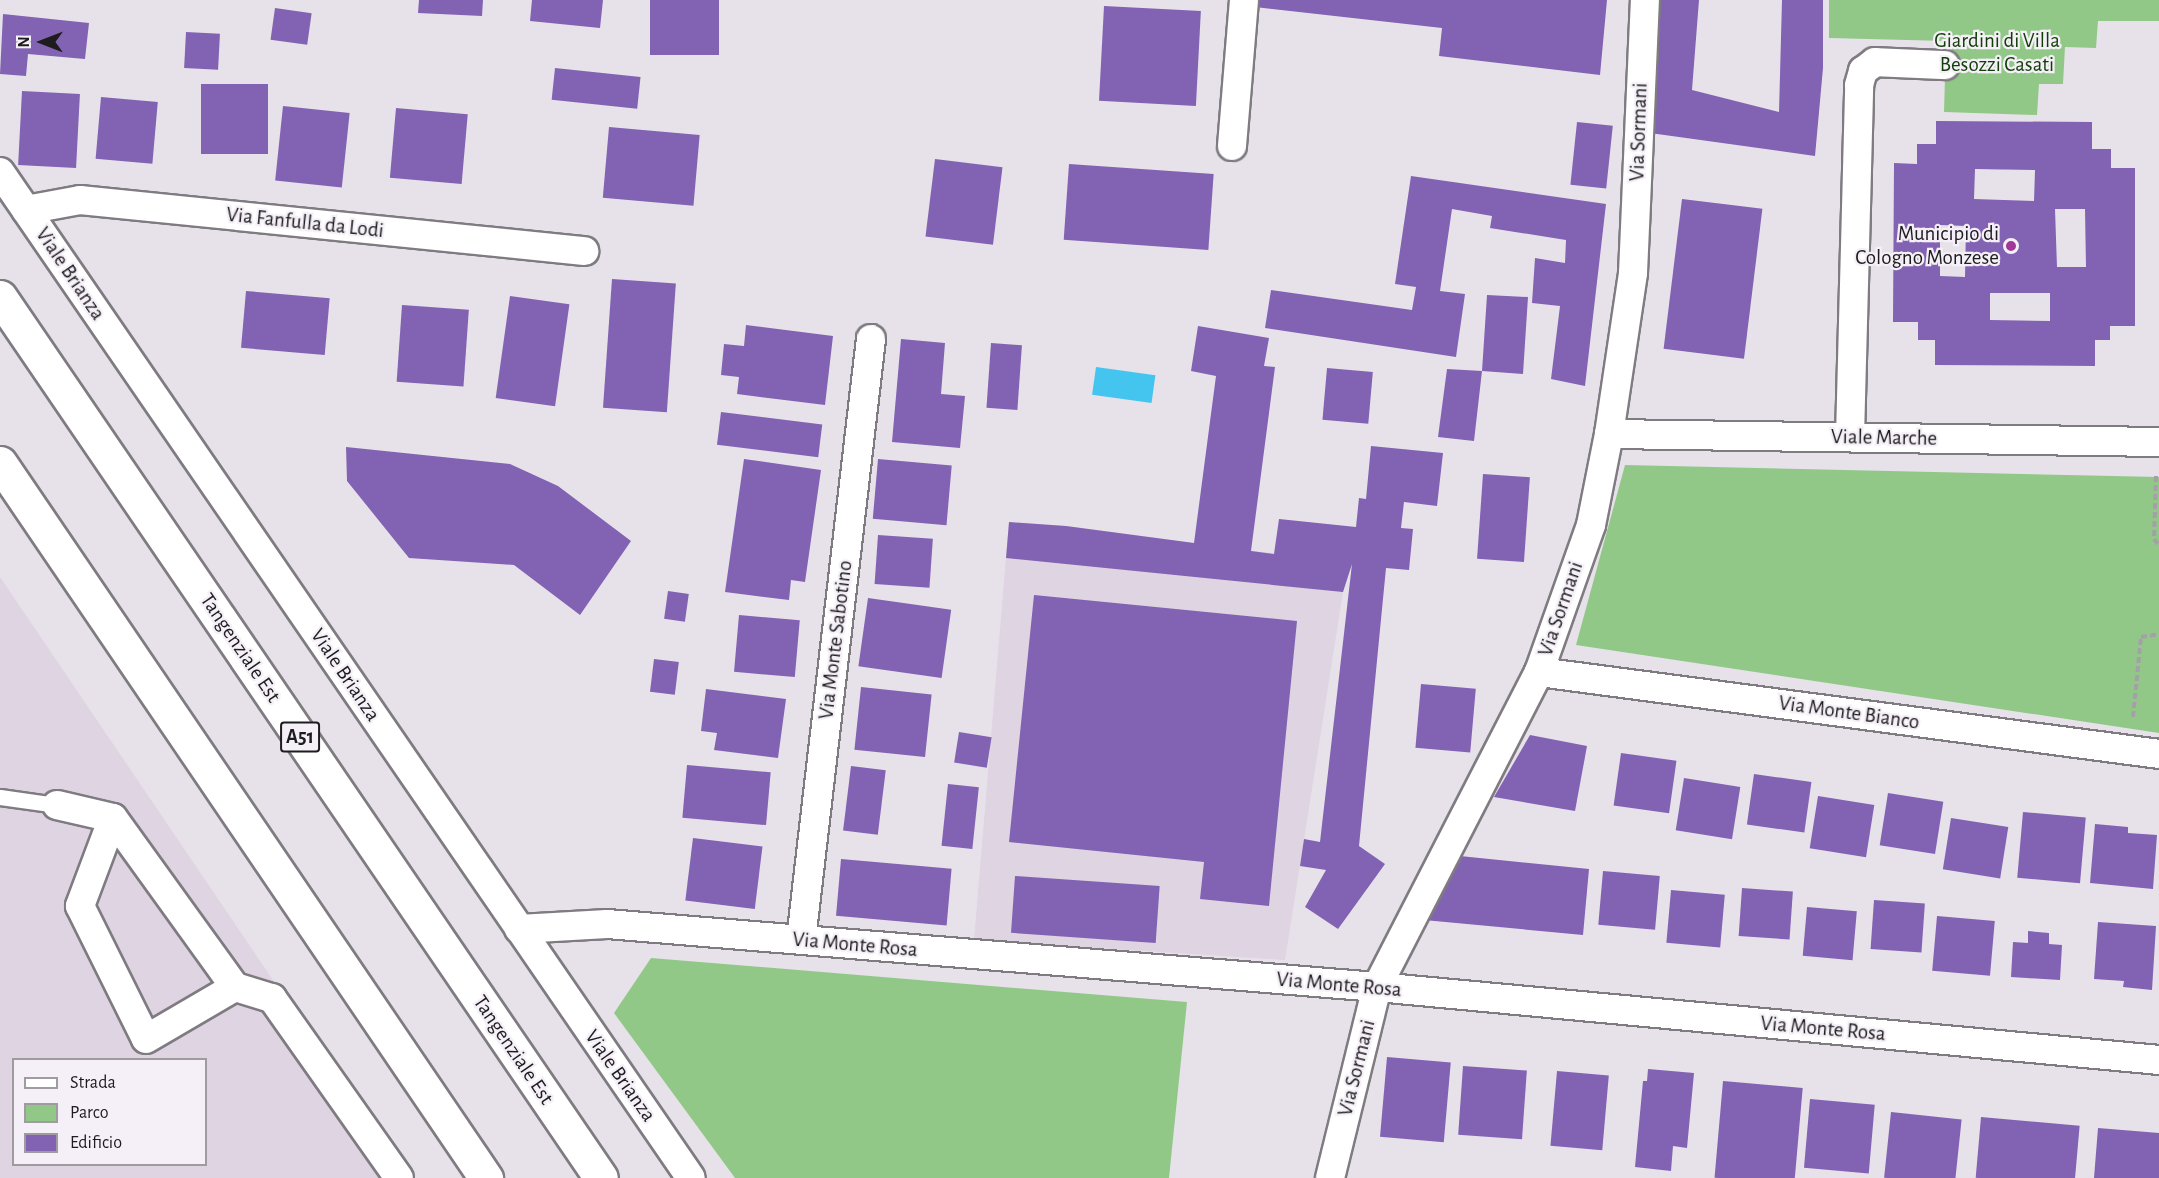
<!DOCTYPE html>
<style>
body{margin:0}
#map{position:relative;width:2159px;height:1178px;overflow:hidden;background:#e7e2ea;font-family:"Alegreya Sans",sans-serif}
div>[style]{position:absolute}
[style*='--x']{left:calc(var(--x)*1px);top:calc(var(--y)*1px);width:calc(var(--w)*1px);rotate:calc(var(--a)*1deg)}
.built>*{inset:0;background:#ded4e2}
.green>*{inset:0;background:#91c888}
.water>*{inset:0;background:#44c5ef;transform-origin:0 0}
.building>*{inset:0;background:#8262b3;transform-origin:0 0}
.path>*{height:4px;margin-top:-2px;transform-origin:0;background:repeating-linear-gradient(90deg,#a4a0a7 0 6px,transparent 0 9px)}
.roads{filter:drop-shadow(2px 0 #7f7b81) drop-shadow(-2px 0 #7f7b81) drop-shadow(0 2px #7f7b81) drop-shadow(0 -2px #7f7b81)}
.service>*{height:15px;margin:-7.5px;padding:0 7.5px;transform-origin:7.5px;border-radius:7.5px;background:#fff}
.minor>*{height:28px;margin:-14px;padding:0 14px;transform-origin:14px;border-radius:14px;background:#fff}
.motorway>*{height:33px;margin:-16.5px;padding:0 16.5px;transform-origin:16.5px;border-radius:16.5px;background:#fff}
.dots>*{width:16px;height:16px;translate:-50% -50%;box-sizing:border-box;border:3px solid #f5f0f7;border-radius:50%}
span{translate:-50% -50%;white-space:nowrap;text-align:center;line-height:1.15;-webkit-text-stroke:4.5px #f5f0f7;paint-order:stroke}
.shield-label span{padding:2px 4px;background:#f5f0f7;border:2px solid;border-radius:4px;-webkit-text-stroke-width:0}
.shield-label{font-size:20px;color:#1e1c1f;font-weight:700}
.park-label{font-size:21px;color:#113d09}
.street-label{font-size:21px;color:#1e1c1f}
.poi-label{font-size:21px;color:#1e1c1f}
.right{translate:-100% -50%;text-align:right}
.legend{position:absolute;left:12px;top:1058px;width:195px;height:108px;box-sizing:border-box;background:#f5f0f7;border:2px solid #9f9ba1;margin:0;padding:8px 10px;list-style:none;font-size:18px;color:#1e1c1f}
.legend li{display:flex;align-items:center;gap:12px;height:30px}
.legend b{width:30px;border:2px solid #9f9ba1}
.north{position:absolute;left:12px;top:12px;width:60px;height:60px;-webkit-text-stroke:4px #f5f0f7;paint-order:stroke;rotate:270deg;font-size:16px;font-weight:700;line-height:24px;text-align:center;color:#1e1c1f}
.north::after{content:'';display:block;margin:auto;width:21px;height:27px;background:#1e1c1f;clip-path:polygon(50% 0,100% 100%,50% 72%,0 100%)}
</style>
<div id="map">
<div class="built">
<i style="clip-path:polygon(1009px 522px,1066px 526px,1352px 564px,1343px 592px,1285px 960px,974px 940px)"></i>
<i style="clip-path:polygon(evenodd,0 577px,407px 1178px,0 1178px,0 577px,14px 1060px,206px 1060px,206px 1164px,14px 1164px,14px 1060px)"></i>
</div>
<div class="green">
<i style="clip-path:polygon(1829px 0,2159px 0,2159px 21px,2098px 21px,2096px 48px,2065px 47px,2063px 84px,2039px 84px,2037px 115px,1944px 112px,1946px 41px,1829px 38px)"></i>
<i style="clip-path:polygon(1625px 465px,2159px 477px,2159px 733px,1576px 645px)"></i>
<i style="clip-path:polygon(651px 958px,1187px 1002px,1169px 1178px,735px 1178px,614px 1013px)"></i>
</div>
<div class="water">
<i style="left:1096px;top:367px;width:60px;height:28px;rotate:8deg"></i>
</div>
<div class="building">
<i style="clip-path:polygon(419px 0,483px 0,482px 16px,418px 13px)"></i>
<i style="clip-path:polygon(532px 0,603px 0,600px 28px,530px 21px)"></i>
<i style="left:650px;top:0;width:69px;height:55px"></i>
<i style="clip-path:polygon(1256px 0,1607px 0,1600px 75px,1439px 56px,1442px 28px,1255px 7px)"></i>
<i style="clip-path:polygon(1652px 0,1699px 0,1692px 90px,1779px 112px,1782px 0,1823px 0,1823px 68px,1815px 156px,1650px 133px)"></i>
<i style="left:1104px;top:6px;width:97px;height:95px;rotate:3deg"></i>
<i style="left:275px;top:8px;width:37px;height:32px;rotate:8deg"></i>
<i style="clip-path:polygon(3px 14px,89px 23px,85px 59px,28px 54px,26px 76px,0 74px)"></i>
<i style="left:186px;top:32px;width:34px;height:36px;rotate:3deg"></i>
<i style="left:555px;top:68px;width:86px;height:32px;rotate:6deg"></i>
<i style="left:268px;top:84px;width:70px;height:67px;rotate:90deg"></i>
<i style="left:22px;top:91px;width:58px;height:74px;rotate:3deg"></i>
<i style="left:101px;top:97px;width:57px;height:62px;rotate:5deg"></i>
<i style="left:283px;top:106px;width:67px;height:75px;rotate:6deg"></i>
<i style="left:396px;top:108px;width:72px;height:70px;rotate:5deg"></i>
<i style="clip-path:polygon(evenodd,1936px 121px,2092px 122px,2092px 149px,2111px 149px,2111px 168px,2135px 168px,2135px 326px,2110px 326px,2110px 340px,2095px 340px,2095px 366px,1935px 365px,1935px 340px,1918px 340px,1918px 322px,1893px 322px,1894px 163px,1917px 164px,1917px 144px,1936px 144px,1936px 121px,1975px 169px,2035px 170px,2034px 201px,1974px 199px,1975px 169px,1936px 121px,2055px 209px,2085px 209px,2086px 267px,2057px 267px,2055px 209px,1936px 121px,1940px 225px,1966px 226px,1965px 277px,1940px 276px,1940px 225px,1936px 121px,1990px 293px,2050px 293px,2050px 321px,1990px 320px,1990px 293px)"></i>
<i style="left:1577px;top:122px;width:36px;height:63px;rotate:6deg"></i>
<i style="left:609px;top:127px;width:91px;height:71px;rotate:5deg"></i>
<i style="left:935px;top:159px;width:68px;height:78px;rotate:7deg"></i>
<i style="left:1069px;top:164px;width:145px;height:76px;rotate:4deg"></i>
<i style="clip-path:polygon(1411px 176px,1606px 204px,1585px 386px,1551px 379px,1560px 306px,1532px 303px,1535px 258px,1565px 263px,1566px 240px,1490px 228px,1492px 216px,1452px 209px,1440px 291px,1465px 294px,1456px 357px,1265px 328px,1271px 290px,1412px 310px,1416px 287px,1395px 284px)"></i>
<i style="left:1682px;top:199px;width:81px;height:151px;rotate:7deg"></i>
<i style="left:612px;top:279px;width:64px;height:129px;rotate:4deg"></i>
<i style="left:246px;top:291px;width:84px;height:57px;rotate:5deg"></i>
<i style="clip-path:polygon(1487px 295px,1528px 297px,1523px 374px,1482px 371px,1474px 441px,1438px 437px,1447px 369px,1482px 371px)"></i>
<i style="left:510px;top:296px;width:60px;height:103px;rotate:8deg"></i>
<i style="left:402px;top:305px;width:67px;height:77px;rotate:4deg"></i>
<i style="clip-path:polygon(746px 325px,833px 336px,825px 405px,737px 394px,739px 377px,721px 375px,724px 344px,744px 346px)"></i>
<i style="clip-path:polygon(1198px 326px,1269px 338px,1264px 366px,1275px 367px,1251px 551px,1274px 554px,1279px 519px,1356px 527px,1359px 498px,1366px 499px,1371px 446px,1443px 453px,1437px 506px,1404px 502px,1401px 528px,1413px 529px,1409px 570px,1386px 568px,1359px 846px,1385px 864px,1338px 929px,1305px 907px,1326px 870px,1300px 866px,1304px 839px,1320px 842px,1352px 564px,1343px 592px,1006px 558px,1009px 522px,1066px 526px,1194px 543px,1216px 376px,1191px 371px)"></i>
<i style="clip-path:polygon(901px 339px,945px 343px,941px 394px,965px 396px,960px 448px,892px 442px)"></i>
<i style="left:991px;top:343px;width:31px;height:65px;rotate:4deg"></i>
<i style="left:1327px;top:368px;width:46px;height:52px;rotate:5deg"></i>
<i style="left:721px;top:412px;width:102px;height:33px;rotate:7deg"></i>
<i style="clip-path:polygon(346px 447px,510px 464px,558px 486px,631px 541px,580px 615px,514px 565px,409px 558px,347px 481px)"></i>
<i style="clip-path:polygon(744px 459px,821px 470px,805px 582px,791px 580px,789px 600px,725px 592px)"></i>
<i style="left:878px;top:459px;width:74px;height:60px;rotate:5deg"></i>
<i style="left:1483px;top:474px;width:47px;height:85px;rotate:4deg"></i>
<i style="left:878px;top:535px;width:55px;height:49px;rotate:4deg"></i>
<i style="left:668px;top:591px;width:21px;height:28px;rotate:8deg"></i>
<i style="clip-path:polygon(1034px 595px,1297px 621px,1269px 906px,1200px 899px,1204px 862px,1009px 842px)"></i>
<i style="left:868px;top:598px;width:84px;height:69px;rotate:8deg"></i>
<i style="left:739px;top:615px;width:61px;height:57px;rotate:5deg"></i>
<i style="left:654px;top:659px;width:25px;height:33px;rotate:7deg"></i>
<i style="left:1421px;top:684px;width:55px;height:64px;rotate:5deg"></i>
<i style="left:861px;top:687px;width:71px;height:63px;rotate:6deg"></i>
<i style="clip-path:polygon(706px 689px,786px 699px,778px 758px,714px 750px,717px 733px,701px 731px)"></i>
<i style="left:959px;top:732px;width:33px;height:31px;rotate:9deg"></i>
<i style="clip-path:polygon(1530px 735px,1587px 746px,1575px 811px,1494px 797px)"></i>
<i style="left:1621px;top:753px;width:56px;height:53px;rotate:8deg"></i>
<i style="left:687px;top:765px;width:84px;height:53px;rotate:5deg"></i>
<i style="left:851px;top:766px;width:35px;height:65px;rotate:7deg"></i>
<i style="left:1754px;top:774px;width:58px;height:51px;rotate:8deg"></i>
<i style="left:1684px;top:778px;width:57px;height:53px;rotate:9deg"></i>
<i style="left:948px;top:784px;width:31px;height:62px;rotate:6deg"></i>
<i style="left:1888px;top:793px;width:56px;height:53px;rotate:9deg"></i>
<i style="left:1818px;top:796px;width:57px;height:53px;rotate:9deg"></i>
<i style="left:2023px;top:812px;width:63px;height:66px;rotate:5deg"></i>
<i style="left:1951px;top:818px;width:58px;height:52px;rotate:9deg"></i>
<i style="clip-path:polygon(2095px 824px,2128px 827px,2128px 833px,2157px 835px,2153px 889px,2090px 883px)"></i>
<i style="left:693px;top:838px;width:70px;height:63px;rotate:7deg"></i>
<i style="clip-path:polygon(1460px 856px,1589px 869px,1583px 935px,1424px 920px)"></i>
<i style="left:841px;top:859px;width:111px;height:57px;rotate:5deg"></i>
<i style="left:1603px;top:871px;width:57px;height:54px;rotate:5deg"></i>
<i style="left:1015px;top:876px;width:145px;height:57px;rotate:4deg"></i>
<i style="left:1742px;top:888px;width:51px;height:48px;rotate:4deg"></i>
<i style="left:1671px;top:890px;width:54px;height:53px;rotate:5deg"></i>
<i style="left:1874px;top:900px;width:51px;height:49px;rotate:4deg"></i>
<i style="left:1807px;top:907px;width:50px;height:49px;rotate:5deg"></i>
<i style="left:1937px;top:916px;width:58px;height:55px;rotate:5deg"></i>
<i style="clip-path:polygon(2098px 922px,2156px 926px,2152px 990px,2123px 987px,2124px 981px,2094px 979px)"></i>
<i style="clip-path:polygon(2028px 931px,2049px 933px,2049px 944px,2062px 945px,2060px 980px,2011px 977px,2013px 942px,2028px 943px)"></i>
<i style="left:1387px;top:1057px;width:64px;height:80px;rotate:5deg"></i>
<i style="left:1463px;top:1066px;width:64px;height:69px;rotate:4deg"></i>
<i style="clip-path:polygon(1648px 1069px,1694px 1073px,1687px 1148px,1673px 1146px,1671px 1171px,1635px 1167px,1643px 1081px,1647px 1081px)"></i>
<i style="left:1557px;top:1071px;width:52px;height:75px;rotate:5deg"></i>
<i style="left:1723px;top:1081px;width:80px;height:97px;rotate:5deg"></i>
<i style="left:1810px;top:1099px;width:65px;height:69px;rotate:5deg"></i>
<i style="left:1891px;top:1112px;width:71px;height:66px;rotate:6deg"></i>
<i style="left:1981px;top:1117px;width:99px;height:61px;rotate:5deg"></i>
<i style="clip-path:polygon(2098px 1128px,2159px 1133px,2159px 1178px,2094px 1178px)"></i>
</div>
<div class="path">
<i style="--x:2156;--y:476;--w:63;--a:91.8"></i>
<i style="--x:2154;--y:539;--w:8;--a:50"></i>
<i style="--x:2133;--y:717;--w:80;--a:-84.3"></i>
<i style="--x:2141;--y:637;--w:18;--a:-9"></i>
</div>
<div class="roads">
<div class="service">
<i style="--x:0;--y:797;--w:58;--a:8"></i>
</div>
<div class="minor">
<i style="--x:1232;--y:146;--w:146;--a:-85.3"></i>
<i style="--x:0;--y:172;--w:1220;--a:55.52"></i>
<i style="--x:26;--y:210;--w:55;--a:-10.5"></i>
<i style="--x:80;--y:200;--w:507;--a:5.78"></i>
<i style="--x:1609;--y:434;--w:550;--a:0.83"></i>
<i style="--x:1850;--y:437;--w:352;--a:-88.5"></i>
<i style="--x:1859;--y:85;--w:15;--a:-74"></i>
<i style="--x:1863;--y:71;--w:15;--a:-37"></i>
<i style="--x:1875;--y:62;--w:70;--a:2.5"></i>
<i style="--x:1539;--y:672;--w:625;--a:7.53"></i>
<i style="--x:57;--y:805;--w:57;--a:13.1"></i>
<i style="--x:113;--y:818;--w:208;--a:54.2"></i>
<i style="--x:235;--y:987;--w:39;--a:17"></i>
<i style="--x:272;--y:998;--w:220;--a:54.8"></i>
<i style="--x:113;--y:818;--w:94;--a:110.6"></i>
<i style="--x:80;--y:906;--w:148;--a:63.6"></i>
<i style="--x:146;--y:1039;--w:103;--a:-30.3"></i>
<i style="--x:519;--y:929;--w:88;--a:-3.3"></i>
<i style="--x:607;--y:924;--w:773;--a:4.68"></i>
<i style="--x:1377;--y:987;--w:785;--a:5.33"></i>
<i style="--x:801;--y:940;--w:605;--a:-83.36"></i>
<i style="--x:1330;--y:1178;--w:197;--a:-76.2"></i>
<i style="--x:1377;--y:987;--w:354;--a:-62.8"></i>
<i style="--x:1539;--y:672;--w:156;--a:-70.5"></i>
<i style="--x:1591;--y:525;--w:93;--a:-78.8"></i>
<i style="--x:1609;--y:434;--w:163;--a:-81.5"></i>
<i style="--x:1633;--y:273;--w:273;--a:-87.5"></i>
</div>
<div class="motorway">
<i style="--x:0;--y:297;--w:1066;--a:55.7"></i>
<i style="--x:0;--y:463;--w:865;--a:55.8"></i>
</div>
</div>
<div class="dots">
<i style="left:2011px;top:246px;background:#a13798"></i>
</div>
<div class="shield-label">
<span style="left:300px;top:737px">A51</span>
</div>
<div class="park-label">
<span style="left:1997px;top:53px">Giardini di Villa<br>Besozzi Casati</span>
</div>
<div class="street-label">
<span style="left:1639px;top:132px;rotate:-88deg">Via Sormani</span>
<span style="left:305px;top:223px;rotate:6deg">Via Fanfulla da Lodi</span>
<span style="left:70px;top:274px;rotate:56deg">Viale Brianza</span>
<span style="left:1884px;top:438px;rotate:1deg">Viale Marche</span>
<span style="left:1561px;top:609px;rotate:-71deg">Via Sormani</span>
<span style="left:836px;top:640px;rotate:-83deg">Via Monte Sabotino</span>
<span style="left:240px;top:648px;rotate:56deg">Tangenziale Est</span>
<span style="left:345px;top:675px;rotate:56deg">Viale Brianza</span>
<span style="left:1849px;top:713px;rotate:8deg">Via Monte Bianco</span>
<span style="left:855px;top:945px;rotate:5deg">Via Monte Rosa</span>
<span style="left:1339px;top:985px;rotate:5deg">Via Monte Rosa</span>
<span style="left:1823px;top:1029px;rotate:5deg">Via Monte Rosa</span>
<span style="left:513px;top:1050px;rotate:56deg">Tangenziale Est</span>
<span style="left:1357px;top:1068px;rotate:-76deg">Via Sormani</span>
<span style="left:620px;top:1076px;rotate:55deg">Viale Brianza</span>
</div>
<div class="poi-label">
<span class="right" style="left:1999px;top:246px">Municipio di<br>Cologno Monzese</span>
</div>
<ul class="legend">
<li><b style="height:8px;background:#fff"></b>Strada</li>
<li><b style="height:16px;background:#91c888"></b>Parco</li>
<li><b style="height:16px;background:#8262b3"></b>Edificio</li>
</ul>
<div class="north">N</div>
</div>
